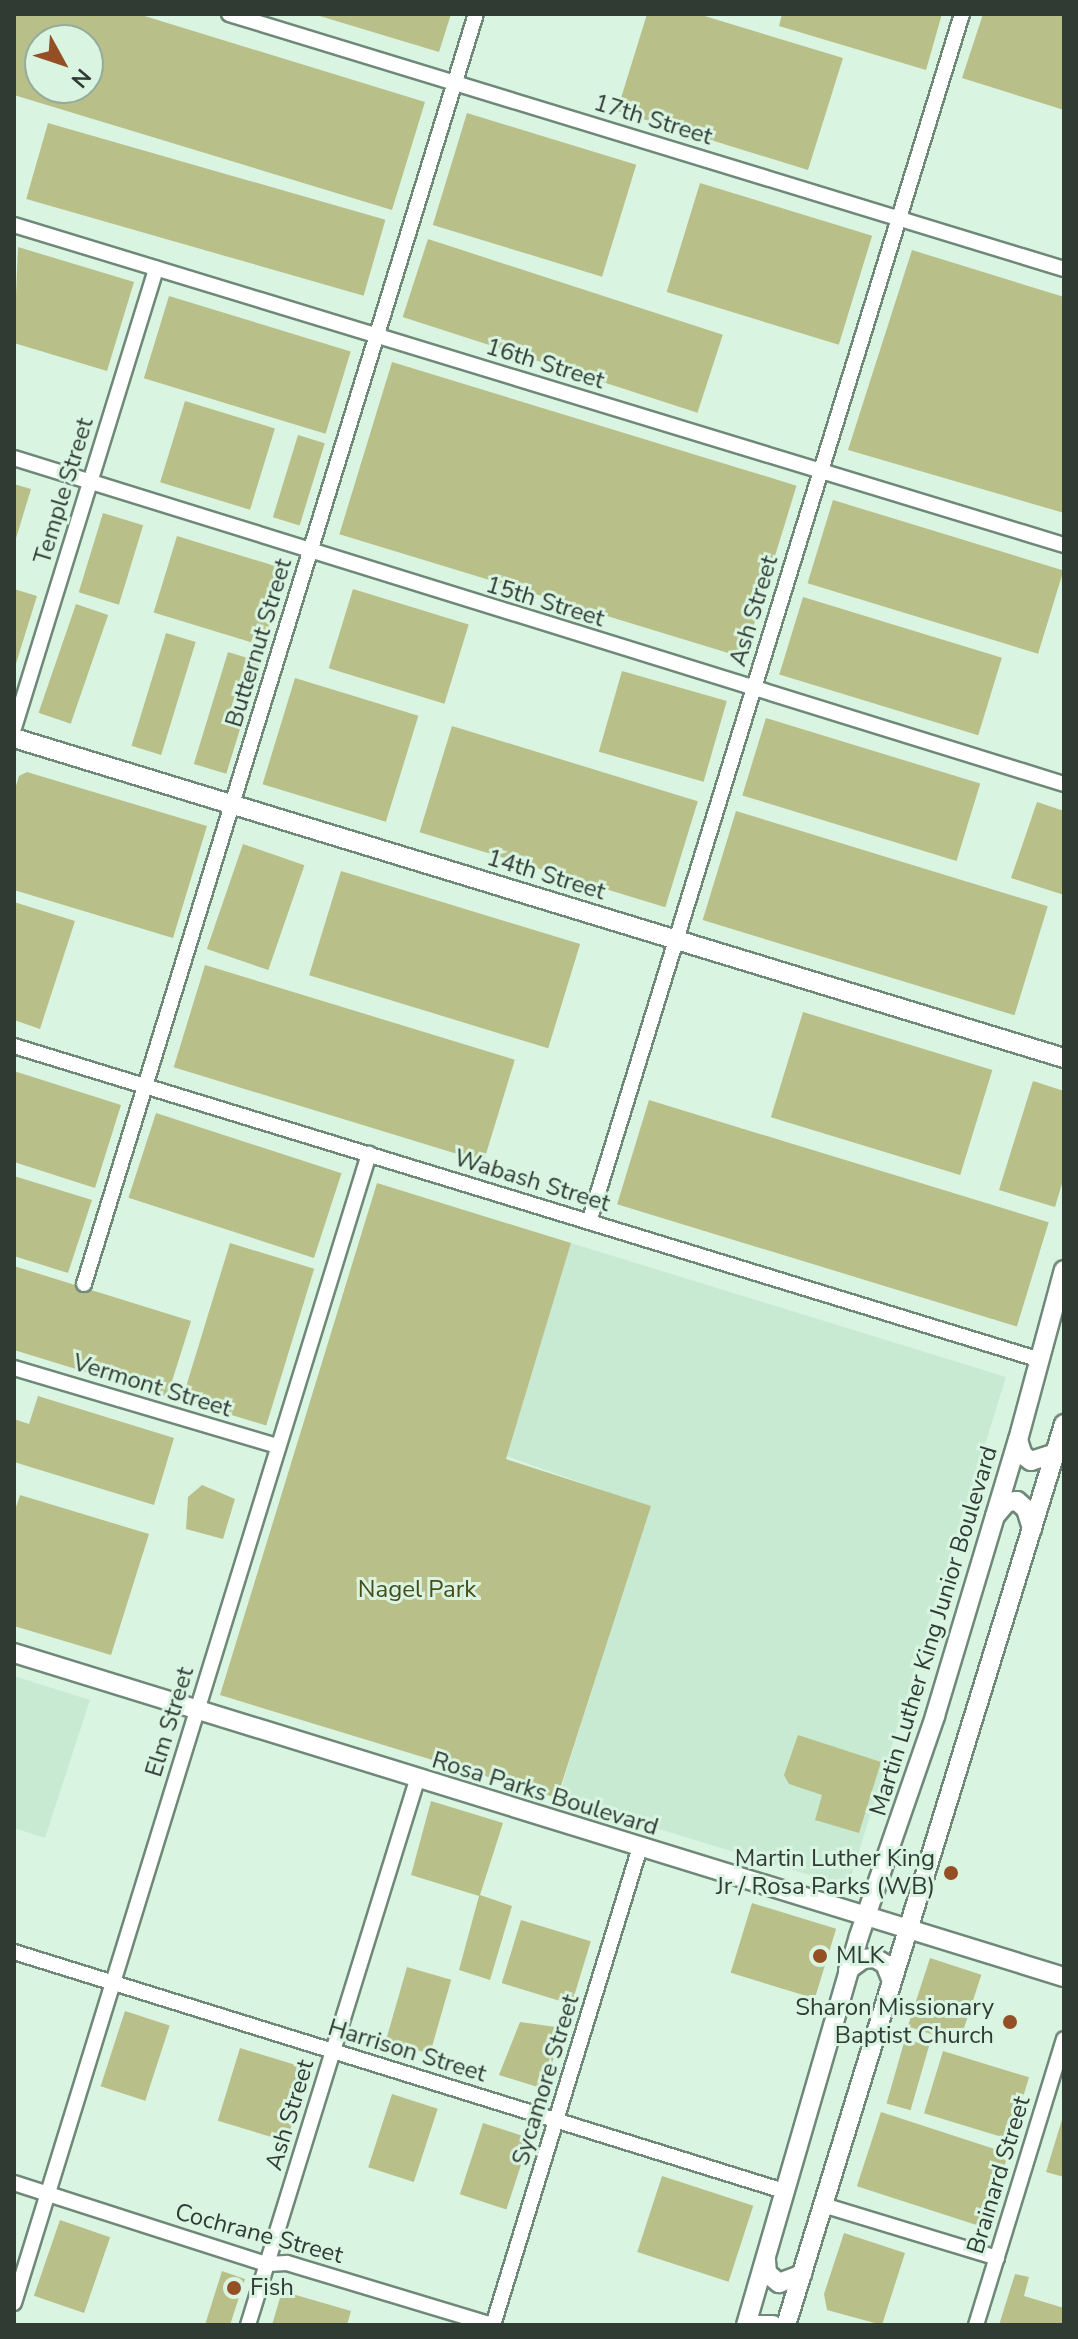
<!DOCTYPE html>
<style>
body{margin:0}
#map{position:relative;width:1078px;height:2339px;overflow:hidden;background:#d9f5e2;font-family:"Nunito Sans",sans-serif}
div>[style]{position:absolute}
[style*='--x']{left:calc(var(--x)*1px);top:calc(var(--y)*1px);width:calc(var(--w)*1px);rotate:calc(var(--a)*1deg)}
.built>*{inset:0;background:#c8ead3}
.green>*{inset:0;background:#b9bf89;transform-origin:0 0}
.roads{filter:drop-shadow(2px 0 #6f8878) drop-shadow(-2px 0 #6f8878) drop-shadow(0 2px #6f8878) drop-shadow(0 -2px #6f8878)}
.street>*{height:14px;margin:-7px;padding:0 7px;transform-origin:7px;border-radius:7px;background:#fff}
.secondary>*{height:18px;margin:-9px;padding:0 9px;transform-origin:9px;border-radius:9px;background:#fff}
.dots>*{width:22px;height:22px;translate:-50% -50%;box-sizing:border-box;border:4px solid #d9f5e2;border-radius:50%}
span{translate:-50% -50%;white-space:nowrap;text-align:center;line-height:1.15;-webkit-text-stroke:6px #d9f5e2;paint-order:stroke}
.street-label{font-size:24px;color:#303b34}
.park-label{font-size:24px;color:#484c18}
.poi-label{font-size:24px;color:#303b34}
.right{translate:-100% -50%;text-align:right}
.left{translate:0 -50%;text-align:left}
.frame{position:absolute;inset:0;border:16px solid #303b34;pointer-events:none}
.north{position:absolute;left:24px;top:24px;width:80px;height:80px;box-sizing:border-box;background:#d9f5e2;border:2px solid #95ab9c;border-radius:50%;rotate:130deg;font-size:22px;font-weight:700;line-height:32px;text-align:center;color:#303b34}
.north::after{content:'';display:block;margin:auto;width:28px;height:36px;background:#944f24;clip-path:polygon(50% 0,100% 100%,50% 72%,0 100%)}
</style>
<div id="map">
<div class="built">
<i style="clip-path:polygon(571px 1243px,1006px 1377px,848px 1887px,558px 1798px,649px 1507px,506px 1456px)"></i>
<i style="clip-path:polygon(14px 1676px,90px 1700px,45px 1838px,14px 1828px)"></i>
</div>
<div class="green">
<i style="clip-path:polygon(evenodd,15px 14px,138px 14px,425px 102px,392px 210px,14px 95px,15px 14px,40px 40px,88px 40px,88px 88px,40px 88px,40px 40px)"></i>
<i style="clip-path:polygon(313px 14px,451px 14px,439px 52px)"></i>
<i style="clip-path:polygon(647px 14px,698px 14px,843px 58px,808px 170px,617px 111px)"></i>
<i style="clip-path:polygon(782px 14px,942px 14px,926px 70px,779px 26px)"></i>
<i style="clip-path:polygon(983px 14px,1064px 14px,1064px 110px,962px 78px)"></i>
<i style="left:467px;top:113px;width:177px;height:117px;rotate:17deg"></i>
<i style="left:48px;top:123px;width:351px;height:79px;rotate:16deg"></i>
<i style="left:700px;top:183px;width:180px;height:114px;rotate:17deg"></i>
<i style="left:428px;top:239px;width:310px;height:82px;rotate:18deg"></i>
<i style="clip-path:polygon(18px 247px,134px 282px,107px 371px,14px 343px)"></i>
<i style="clip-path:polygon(912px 250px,1064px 297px,1064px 513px,848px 450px)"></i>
<i style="left:169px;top:296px;width:190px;height:86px;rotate:17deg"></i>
<i style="left:392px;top:362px;width:423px;height:180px;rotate:17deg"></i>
<i style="left:185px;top:401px;width:94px;height:85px;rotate:17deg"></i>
<i style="left:298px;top:435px;width:28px;height:86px;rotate:17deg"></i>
<i style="clip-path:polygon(14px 484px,31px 489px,14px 545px)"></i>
<i style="left:833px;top:500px;width:241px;height:87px;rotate:17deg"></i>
<i style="left:103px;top:513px;width:42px;height:83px;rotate:17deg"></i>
<i style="left:177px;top:536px;width:114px;height:80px;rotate:17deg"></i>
<i style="clip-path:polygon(14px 589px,37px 596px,14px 670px)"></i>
<i style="left:353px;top:589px;width:121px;height:83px;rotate:17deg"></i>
<i style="left:803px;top:597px;width:208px;height:81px;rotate:17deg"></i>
<i style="left:76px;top:604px;width:34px;height:115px;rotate:19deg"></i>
<i style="left:166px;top:633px;width:31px;height:118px;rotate:17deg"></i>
<i style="left:228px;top:652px;width:34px;height:117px;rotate:17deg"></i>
<i style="left:622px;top:671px;width:109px;height:84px;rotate:16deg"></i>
<i style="left:295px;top:678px;width:129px;height:111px;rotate:17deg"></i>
<i style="left:766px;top:718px;width:224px;height:81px;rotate:17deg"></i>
<i style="left:452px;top:726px;width:257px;height:111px;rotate:17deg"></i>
<i style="clip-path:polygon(27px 772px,207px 826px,173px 938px,14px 890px,14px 792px,19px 776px)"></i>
<i style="clip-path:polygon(1037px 802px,1064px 811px,1064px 895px,1011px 878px)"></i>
<i style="left:736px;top:811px;width:326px;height:114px;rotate:17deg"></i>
<i style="left:243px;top:844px;width:65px;height:111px;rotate:19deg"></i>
<i style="left:341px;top:871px;width:250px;height:109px;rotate:17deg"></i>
<i style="clip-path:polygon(14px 902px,75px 921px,40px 1029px,14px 1020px)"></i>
<i style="left:205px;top:965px;width:324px;height:107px;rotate:17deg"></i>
<i style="left:803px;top:1012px;width:198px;height:110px;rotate:17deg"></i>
<i style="clip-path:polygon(14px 1071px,121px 1105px,95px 1188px,14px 1162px)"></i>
<i style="clip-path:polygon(1033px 1081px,1064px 1091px,1064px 1177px,1055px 1207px,999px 1190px)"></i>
<i style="left:649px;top:1100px;width:418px;height:109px;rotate:17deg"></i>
<i style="left:156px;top:1113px;width:195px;height:89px;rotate:18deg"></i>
<i style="clip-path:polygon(14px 1176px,92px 1200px,68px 1273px,14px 1256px)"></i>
<i style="clip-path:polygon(377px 1183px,571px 1243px,506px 1459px,651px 1506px,557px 1798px,220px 1695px)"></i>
<i style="left:230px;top:1243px;width:88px;height:164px;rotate:17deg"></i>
<i style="clip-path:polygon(14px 1266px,191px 1321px,167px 1397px,14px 1350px)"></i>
<i style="clip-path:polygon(38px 1396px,174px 1438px,154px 1505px,14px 1462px,14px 1419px,29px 1424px)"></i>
<i style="clip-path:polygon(202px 1485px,235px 1499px,223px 1539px,186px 1529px,188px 1497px)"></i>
<i style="clip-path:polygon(20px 1495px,149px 1534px,111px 1655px,14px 1626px,14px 1513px)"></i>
<i style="clip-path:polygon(798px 1735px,881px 1762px,859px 1833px,815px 1820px,822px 1795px,789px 1784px,784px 1775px)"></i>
<i style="clip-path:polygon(431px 1801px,503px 1823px,480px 1895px,512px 1906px,490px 1980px,459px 1970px,479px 1896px,411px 1875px)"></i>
<i style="left:752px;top:1903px;width:88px;height:73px;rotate:17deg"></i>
<i style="left:521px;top:1920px;width:73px;height:66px;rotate:17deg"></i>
<i style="left:930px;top:1958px;width:54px;height:72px;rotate:18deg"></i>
<i style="left:407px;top:1967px;width:46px;height:77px;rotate:16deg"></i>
<i style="left:125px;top:2011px;width:47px;height:79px;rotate:18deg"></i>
<i style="clip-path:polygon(520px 2022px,563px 2028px,544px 2089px,499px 2075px)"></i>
<i style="left:905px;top:2039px;width:25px;height:67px;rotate:16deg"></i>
<i style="left:240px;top:2048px;width:72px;height:76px;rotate:17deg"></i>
<i style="left:943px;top:2051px;width:90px;height:65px;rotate:17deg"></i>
<i style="left:392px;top:2094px;width:48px;height:77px;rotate:18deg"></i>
<i style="left:881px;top:2112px;width:134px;height:78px;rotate:18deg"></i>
<i style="clip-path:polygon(1064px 2113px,1064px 2177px,1046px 2172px)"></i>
<i style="left:483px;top:2123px;width:49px;height:75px;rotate:18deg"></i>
<i style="left:662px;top:2176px;width:96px;height:80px;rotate:18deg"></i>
<i style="left:60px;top:2220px;width:53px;height:80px;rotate:19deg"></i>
<i style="clip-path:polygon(844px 2233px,905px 2253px,882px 2325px,827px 2310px,824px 2294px)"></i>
<i style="clip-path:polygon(222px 2271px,245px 2279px,230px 2325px,205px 2325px)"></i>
<i style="clip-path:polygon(1015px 2274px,1029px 2277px,1024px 2296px,1064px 2308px,1064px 2325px,999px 2325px)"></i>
<i style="clip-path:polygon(282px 2291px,351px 2311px,347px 2325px,272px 2325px)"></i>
</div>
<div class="roads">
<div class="street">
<i style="--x:229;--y:14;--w:873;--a:16.98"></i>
<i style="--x:14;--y:225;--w:1098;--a:16.95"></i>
<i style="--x:14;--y:458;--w:1099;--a:17.25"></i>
<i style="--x:14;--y:728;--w:481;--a:-72.8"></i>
<i style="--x:14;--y:1046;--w:1070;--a:17.01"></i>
<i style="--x:589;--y:1222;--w:1264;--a:-72.84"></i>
<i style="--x:84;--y:1284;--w:1329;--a:-72.85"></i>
<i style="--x:14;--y:1368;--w:275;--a:16.5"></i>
<i style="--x:14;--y:1952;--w:809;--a:17.25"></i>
<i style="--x:14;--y:2183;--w:266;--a:17.8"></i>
<i style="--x:267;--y:2264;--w:20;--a:-3"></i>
<i style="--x:287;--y:2263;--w:215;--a:16.8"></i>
<i style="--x:823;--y:2205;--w:182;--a:16.9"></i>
<i style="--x:14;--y:2303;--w:1203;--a:-72.83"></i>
<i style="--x:248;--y:2325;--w:571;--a:-72.77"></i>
<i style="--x:493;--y:2325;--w:499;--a:-72.9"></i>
<i style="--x:976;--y:2325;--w:299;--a:-72.9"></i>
</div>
<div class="secondary">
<i style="--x:14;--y:738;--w:1098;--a:16.95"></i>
<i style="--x:1018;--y:1440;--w:16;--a:72"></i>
<i style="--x:1023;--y:1455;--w:10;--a:37"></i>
<i style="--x:1031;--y:1461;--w:25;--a:-18"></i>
<i style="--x:995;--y:1516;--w:18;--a:-49"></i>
<i style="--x:1007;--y:1502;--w:10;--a:-6"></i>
<i style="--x:1017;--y:1501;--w:12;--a:42"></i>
<i style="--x:1026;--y:1509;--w:21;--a:73"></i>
<i style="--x:14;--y:1653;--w:1099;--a:17.15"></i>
<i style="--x:848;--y:1970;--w:19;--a:-36"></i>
<i style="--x:863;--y:1959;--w:12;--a:-5"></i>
<i style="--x:875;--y:1958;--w:12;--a:31"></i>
<i style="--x:885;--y:1964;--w:18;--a:68"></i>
<i style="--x:766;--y:2260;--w:13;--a:86"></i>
<i style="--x:767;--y:2273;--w:16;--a:40"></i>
<i style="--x:779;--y:2283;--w:25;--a:-21"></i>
<i style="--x:746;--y:2325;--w:405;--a:-73.8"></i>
<i style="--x:859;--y:1936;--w:233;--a:-70.9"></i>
<i style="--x:935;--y:1716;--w:288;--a:-73.3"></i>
<i style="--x:1018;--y:1440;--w:176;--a:-74.9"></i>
<i style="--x:755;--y:2325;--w:18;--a:0"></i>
<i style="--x:786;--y:2325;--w:943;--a:-72.85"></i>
</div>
</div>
<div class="dots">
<i style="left:951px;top:1873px;background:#944f24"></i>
<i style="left:820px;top:1956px;background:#944f24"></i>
<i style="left:1010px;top:2022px;background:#944f24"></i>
<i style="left:234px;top:2288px;background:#944f24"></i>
</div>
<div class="street-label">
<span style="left:653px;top:120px;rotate:17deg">17th Street</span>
<span style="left:545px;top:364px;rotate:17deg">16th Street</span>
<span style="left:64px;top:491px;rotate:-73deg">Temple Street</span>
<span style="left:545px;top:602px;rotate:17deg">15th Street</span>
<span style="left:754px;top:611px;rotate:-73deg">Ash Street</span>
<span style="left:259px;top:643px;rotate:-73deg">Butternut Street</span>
<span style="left:546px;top:875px;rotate:17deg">14th Street</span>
<span style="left:532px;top:1181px;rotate:17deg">Wabash Street</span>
<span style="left:152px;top:1386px;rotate:17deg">Vermont Street</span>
<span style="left:934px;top:1631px;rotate:-73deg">Martin Luther King Junior Boulevard</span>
<span style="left:170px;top:1722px;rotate:-73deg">Elm Street</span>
<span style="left:545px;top:1794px;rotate:17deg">Rosa Parks Boulevard</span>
<span style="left:407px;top:2051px;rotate:17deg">Harrison Street</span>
<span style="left:546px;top:2080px;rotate:-73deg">Sycamore Street</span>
<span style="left:290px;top:2115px;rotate:-73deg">Ash Street</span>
<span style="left:999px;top:2175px;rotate:-73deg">Brainard Street</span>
<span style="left:259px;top:2234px;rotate:15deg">Cochrane Street</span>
</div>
<div class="park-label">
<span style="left:417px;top:1590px">Nagel Park</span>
</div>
<div class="poi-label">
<span class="right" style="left:935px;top:1873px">Martin Luther King<br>Jr / Rosa Parks (WB)</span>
<span class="left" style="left:836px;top:1956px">MLK</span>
<span class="right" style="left:994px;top:2022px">Sharon Missionary<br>Baptist Church</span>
<span class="left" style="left:250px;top:2288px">Fish</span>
</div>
<div class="frame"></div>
<div class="north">N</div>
</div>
